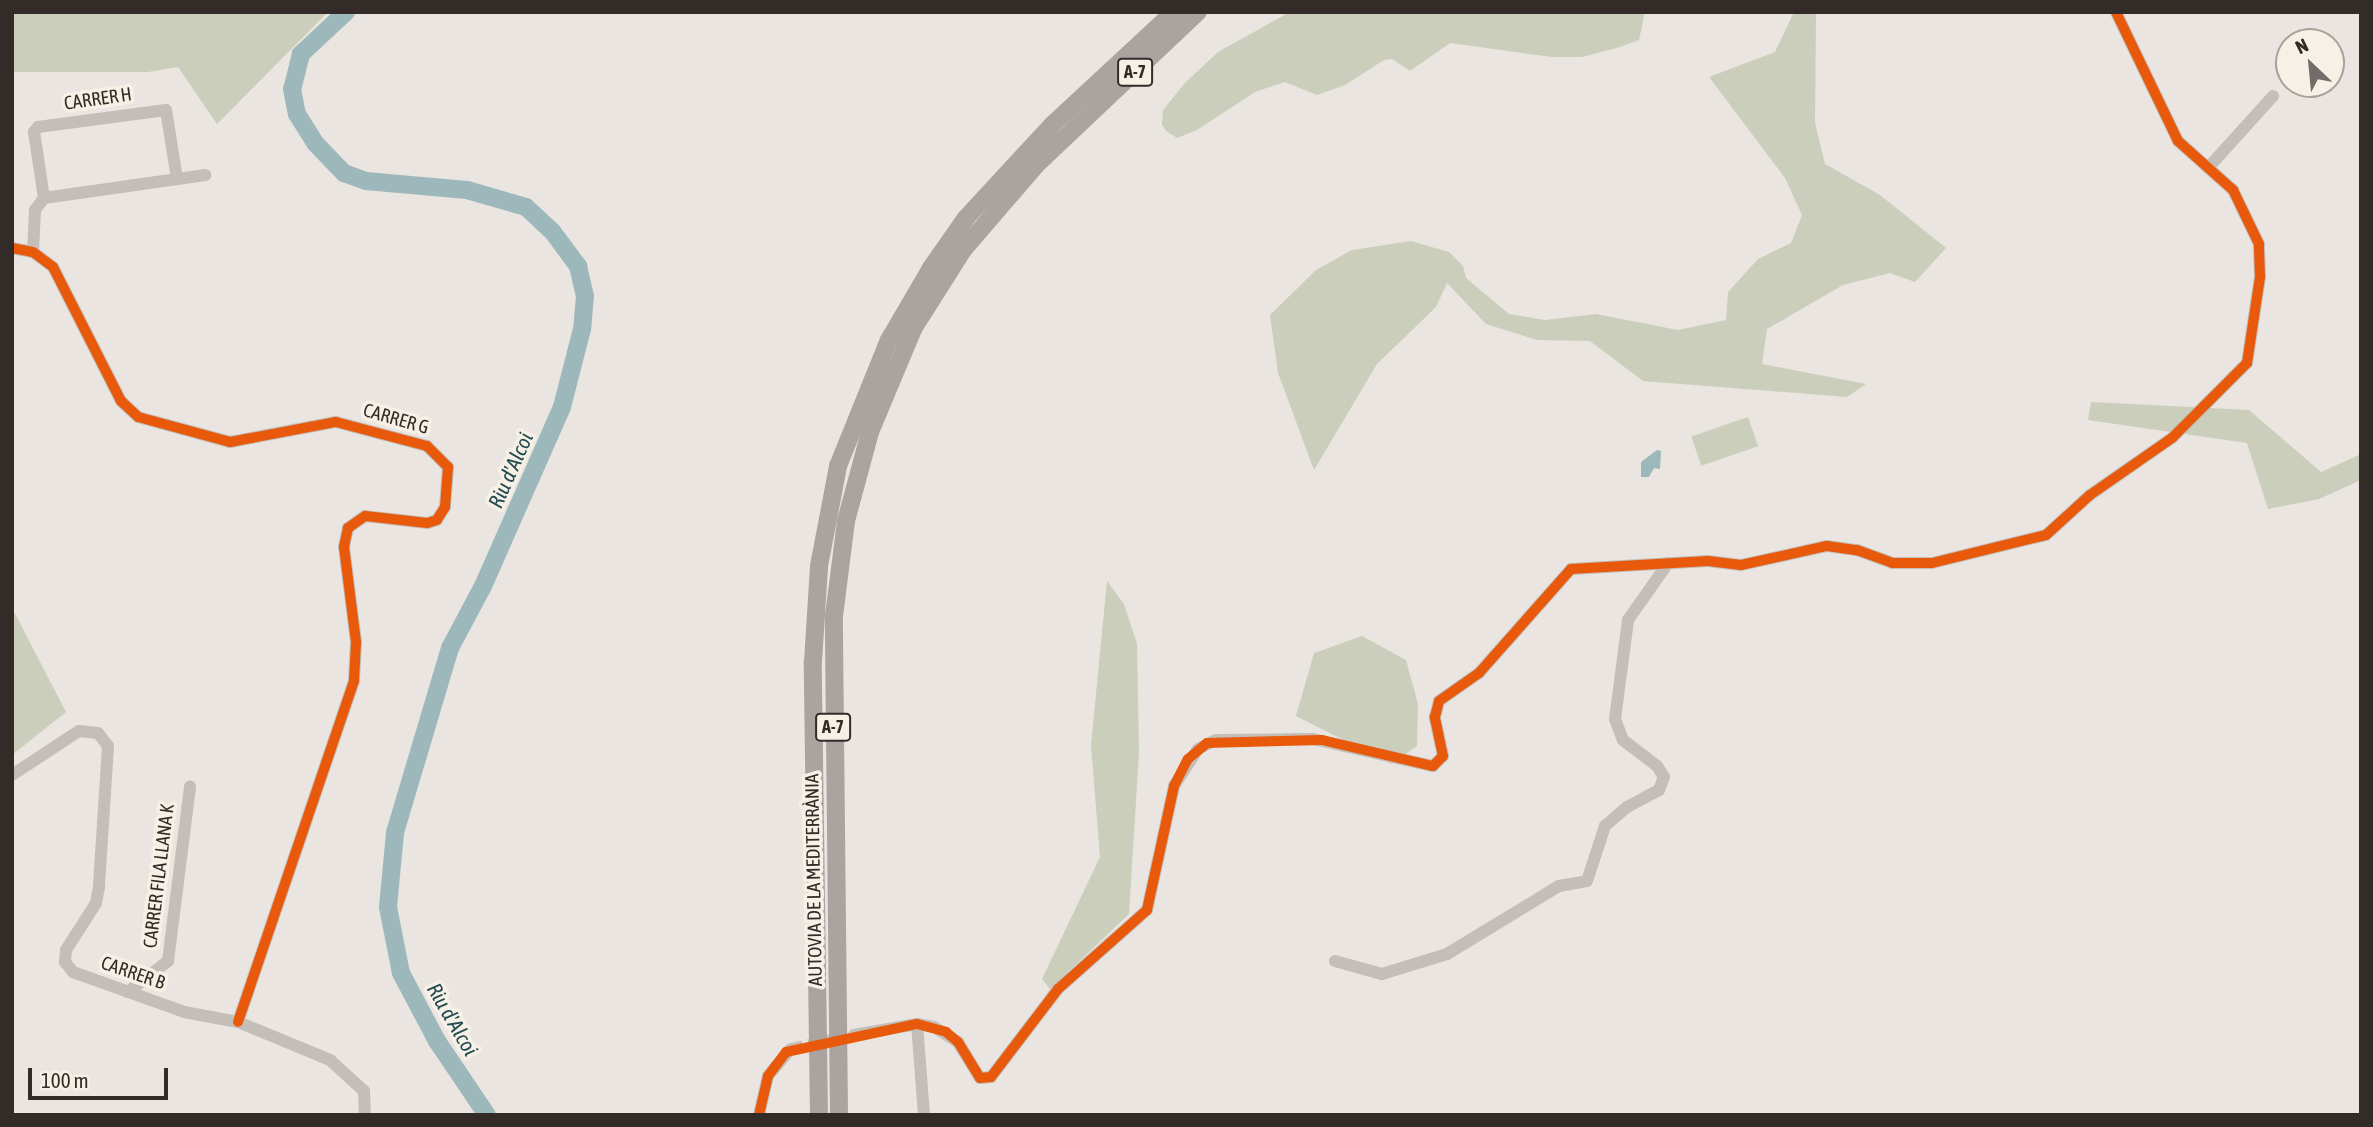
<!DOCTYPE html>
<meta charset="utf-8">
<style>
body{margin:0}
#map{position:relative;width:2373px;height:1127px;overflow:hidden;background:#eae5e0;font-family:"Asap Condensed",sans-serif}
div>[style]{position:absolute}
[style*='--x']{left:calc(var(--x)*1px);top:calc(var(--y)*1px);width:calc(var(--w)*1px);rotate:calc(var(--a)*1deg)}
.green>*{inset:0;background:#cacebb;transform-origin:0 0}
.water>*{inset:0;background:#9db8ba}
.river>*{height:18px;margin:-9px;padding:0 9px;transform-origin:9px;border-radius:9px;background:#9db8ba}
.minor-tunnel>*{height:12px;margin-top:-6px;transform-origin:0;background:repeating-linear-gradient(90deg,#c5c0bb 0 12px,transparent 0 18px)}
.minor>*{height:12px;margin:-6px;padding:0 6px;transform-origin:6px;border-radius:6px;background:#c3beb8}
.highway>*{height:18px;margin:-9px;padding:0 9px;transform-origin:9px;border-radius:9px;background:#a9a49f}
.cycleway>*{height:10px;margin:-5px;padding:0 5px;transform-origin:5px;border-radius:5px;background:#e8590c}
span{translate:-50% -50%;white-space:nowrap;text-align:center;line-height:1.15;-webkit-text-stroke:7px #f7f0e6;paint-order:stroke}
.shield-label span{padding:2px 5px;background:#f7f0e6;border:2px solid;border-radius:5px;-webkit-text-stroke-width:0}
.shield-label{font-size:18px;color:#332b27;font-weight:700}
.street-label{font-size:19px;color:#332b27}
.water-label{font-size:21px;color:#214b50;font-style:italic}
.frame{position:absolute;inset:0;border:14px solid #332b27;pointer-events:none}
.north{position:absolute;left:2275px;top:28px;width:70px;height:70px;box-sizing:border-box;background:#f7f0e6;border:2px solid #a9a19a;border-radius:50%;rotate:334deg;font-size:19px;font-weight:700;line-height:28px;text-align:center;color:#332b27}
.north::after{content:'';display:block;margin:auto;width:24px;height:32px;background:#736c68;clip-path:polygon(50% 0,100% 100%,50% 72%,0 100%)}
.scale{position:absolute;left:28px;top:1068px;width:140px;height:32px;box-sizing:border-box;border:4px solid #332b27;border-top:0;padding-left:9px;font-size:21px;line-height:24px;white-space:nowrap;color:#332b27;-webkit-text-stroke:5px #f7f0e6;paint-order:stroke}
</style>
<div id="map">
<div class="green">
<i style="clip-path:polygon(12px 12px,328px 12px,217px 124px,178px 67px,148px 72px,12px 72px)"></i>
<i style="clip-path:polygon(1290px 12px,1645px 12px,1639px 40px,1617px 48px,1582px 57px,1552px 57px,1450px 43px,1410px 71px,1392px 59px,1384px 60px,1345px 85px,1317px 95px,1285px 82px,1255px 92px,1197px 130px,1177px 138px,1166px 131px,1162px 125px,1163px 110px,1185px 83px,1218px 52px)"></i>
<i style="clip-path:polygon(1794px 12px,1816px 12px,1815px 123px,1825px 164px,1880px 195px,1946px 248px,1915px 282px,1890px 273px,1843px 285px,1767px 329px,1762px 364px,1866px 384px,1847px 397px,1643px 381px,1590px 341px,1537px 340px,1486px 324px,1447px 283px,1436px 307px,1377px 364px,1314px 470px,1278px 373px,1270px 315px,1316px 270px,1352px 250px,1411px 241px,1449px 252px,1463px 266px,1466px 278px,1509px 314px,1545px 320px,1596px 314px,1678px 330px,1726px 320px,1728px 292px,1758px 259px,1791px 243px,1802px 215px,1785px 178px,1709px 77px,1775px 52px)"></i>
<i style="clip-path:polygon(2091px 402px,2249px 410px,2321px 472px,2361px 454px,2361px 480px,2319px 499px,2268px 509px,2247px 443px,2088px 420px)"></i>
<i style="left:1748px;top:417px;width:31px;height:60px;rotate:71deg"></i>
<i style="clip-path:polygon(1107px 581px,1124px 604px,1137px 644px,1139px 753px,1129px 914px,1050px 989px,1042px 979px,1100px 857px,1091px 745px)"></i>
<i style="clip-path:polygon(12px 608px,66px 712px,12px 755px)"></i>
<i style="clip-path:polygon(1362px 636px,1406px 660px,1418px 704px,1417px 746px,1391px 764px,1296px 716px,1314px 653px)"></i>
</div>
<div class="water">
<i style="clip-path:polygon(1657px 450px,1661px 451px,1660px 469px,1654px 468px,1649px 477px,1641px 477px,1641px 462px)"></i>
</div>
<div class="river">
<i style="--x:346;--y:12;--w:62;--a:137"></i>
<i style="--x:301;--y:54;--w:36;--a:104"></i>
<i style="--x:292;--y:89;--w:25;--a:79"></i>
<i style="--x:297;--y:114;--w:34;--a:58"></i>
<i style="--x:315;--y:143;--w:42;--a:46"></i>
<i style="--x:344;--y:173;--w:23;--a:20"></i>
<i style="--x:366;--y:181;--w:101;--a:5.1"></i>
<i style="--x:467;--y:190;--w:61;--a:16.1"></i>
<i style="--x:526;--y:207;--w:35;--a:43"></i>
<i style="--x:552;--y:231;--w:44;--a:53.4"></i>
<i style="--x:578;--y:266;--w:31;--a:77"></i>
<i style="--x:585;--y:296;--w:33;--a:95"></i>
<i style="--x:582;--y:329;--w:81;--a:104.4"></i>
<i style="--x:562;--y:407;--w:196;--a:113.8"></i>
<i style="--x:483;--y:586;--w:70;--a:118"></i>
<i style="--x:450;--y:648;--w:193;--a:106.6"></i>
<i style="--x:395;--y:833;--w:74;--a:95.4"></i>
<i style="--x:388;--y:907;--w:67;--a:78.9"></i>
<i style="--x:401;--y:973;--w:77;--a:62.1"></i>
<i style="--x:437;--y:1041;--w:89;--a:56"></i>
</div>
<div class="minor-tunnel">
<i style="--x:791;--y:1049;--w:55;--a:-12.5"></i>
</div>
<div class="minor">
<i style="--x:2208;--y:168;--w:97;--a:-47.9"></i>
<i style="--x:44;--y:198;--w:163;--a:-8.1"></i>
<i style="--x:12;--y:248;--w:21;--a:11"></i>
<i style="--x:33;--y:252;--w:25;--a:37"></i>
<i style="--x:53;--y:267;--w:150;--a:63.1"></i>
<i style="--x:121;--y:401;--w:23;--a:43"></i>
<i style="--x:138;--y:417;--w:95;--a:15.2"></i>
<i style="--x:230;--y:442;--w:108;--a:-10.7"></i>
<i style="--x:336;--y:422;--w:94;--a:14.8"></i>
<i style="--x:427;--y:446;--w:30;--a:45"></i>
<i style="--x:448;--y:467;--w:40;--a:94.3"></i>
<i style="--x:445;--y:507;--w:15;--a:122"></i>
<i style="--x:437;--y:520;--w:10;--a:163"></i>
<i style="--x:427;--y:523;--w:62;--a:-173.6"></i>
<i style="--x:365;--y:516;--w:21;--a:145"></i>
<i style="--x:348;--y:528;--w:19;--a:102"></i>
<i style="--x:344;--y:547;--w:96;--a:82.8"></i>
<i style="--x:356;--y:642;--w:39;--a:93"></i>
<i style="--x:354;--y:681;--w:360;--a:108.8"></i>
<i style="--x:33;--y:252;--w:42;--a:-87.3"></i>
<i style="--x:35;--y:210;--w:15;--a:-53"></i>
<i style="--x:44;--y:198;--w:67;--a:-98.6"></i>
<i style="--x:34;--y:132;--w:6;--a:-51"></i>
<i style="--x:38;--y:127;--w:129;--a:-7.6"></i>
<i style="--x:166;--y:110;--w:70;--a:80.9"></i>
<i style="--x:12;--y:775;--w:80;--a:-33.3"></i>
<i style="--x:79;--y:731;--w:19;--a:6"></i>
<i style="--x:98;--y:733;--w:16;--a:52"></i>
<i style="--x:108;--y:746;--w:141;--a:93.7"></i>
<i style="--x:99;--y:887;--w:16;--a:101"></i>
<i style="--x:96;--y:903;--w:56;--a:122.6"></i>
<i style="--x:66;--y:950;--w:12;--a:95"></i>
<i style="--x:65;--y:962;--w:13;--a:51"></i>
<i style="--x:73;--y:972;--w:118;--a:19.8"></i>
<i style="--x:184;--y:1012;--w:55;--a:10.5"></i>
<i style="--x:238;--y:1022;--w:100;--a:22.4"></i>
<i style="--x:330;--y:1060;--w:46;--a:42.4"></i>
<i style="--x:364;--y:1091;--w:24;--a:88"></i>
<i style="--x:1335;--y:961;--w:49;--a:15.5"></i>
<i style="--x:1382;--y:974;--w:68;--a:-17.1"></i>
<i style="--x:1447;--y:954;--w:131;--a:-31.3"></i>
<i style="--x:1559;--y:886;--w:28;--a:-10"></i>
<i style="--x:1587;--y:881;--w:58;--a:-71.9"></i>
<i style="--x:1605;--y:826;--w:29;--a:-41"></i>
<i style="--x:1627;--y:807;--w:36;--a:-28"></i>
<i style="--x:1659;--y:790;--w:14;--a:-69"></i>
<i style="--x:1664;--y:777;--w:13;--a:-122"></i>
<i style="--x:1657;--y:766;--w:43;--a:-142.6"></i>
<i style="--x:1623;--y:740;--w:22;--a:-111"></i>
<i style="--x:1615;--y:719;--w:100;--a:-82.5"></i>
<i style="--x:1628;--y:620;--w:70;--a:-54.9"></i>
<i style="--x:128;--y:992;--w:51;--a:-37.8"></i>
<i style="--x:168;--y:961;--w:176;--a:-82.8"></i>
<i style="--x:917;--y:1024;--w:91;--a:85.6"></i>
<i style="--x:854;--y:1035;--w:64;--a:-9.9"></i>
<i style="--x:917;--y:1024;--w:17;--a:10"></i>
<i style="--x:934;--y:1027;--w:28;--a:32"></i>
<i style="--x:958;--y:1042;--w:42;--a:58.6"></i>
<i style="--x:980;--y:1078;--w:11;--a:-5"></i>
<i style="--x:991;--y:1077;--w:111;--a:-52.7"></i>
<i style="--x:1058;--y:989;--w:119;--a:-41.6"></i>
<i style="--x:1147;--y:910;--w:127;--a:-77.7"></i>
<i style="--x:1174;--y:786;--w:44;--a:-57"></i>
<i style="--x:1198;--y:749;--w:20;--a:-27"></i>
<i style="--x:1216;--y:740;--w:97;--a:-0.6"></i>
<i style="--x:1313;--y:739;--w:123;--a:12.7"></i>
<i style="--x:1433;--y:766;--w:14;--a:-45"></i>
<i style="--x:1443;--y:756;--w:40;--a:-102"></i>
<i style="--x:1435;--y:717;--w:16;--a:-76"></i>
<i style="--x:1439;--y:701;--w:49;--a:-35"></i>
<i style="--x:1479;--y:673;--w:139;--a:-48.5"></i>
<i style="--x:1571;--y:569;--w:137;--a:-3.3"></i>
<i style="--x:1708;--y:561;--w:33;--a:7"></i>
<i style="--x:1741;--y:565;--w:88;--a:-12.5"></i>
<i style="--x:1827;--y:546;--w:30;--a:8"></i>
<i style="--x:1857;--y:550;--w:37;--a:20"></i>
<i style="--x:1892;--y:563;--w:40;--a:0"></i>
<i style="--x:1932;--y:563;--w:117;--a:-13.8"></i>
<i style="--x:2046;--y:535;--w:59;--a:-42.3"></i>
<i style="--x:2090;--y:495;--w:100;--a:-34.8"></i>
<i style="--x:2172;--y:438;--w:106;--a:-45"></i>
<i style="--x:2247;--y:363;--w:87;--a:-81.4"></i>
<i style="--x:2260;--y:277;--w:33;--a:-92"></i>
<i style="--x:2259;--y:244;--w:60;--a:-115.7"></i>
<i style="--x:2233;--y:190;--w:74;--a:-138.3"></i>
<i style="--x:2178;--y:141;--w:143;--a:-115.7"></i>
<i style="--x:759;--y:1115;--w:40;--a:-77"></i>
<i style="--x:768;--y:1076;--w:35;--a:-50"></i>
</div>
<div class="highway">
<i style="--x:819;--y:1115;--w:453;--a:-90.8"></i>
<i style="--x:813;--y:662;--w:96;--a:-86.4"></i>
<i style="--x:819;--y:566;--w:102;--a:-79.2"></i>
<i style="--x:838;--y:466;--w:136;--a:-68"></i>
<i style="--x:889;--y:340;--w:83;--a:-59.7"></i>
<i style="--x:931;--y:268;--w:61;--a:-55"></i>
<i style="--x:966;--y:218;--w:127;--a:-47.2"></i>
<i style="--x:1052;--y:125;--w:166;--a:-42.8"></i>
<i style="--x:839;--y:1115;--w:499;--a:-90.6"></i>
<i style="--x:834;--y:616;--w:96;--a:-82.8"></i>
<i style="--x:846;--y:521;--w:92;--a:-74.9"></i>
<i style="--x:870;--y:432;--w:112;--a:-67.3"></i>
<i style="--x:913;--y:329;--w:93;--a:-57.7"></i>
<i style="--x:963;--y:250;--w:112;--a:-49.3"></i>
<i style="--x:1036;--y:165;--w:223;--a:-43.4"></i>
</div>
<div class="cycleway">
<i style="--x:12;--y:248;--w:21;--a:11"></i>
<i style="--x:33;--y:252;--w:25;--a:37"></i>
<i style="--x:53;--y:267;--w:150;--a:63.1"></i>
<i style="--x:121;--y:401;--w:23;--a:43"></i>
<i style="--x:138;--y:417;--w:95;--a:15.2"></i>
<i style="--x:230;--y:442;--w:108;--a:-10.7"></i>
<i style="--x:336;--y:422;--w:94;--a:14.8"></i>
<i style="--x:427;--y:446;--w:30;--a:45"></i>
<i style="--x:448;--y:467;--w:40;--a:94.3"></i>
<i style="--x:445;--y:507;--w:15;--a:122"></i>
<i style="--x:437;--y:520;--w:10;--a:163"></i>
<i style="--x:427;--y:523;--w:62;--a:-173.6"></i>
<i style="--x:365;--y:516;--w:21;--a:145"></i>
<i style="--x:348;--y:528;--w:19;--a:102"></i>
<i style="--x:344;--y:547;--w:96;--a:82.8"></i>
<i style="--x:356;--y:642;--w:39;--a:93"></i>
<i style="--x:354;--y:681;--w:360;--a:108.8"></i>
<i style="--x:759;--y:1115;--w:40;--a:-77"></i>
<i style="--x:768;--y:1076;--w:30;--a:-53"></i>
<i style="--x:786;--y:1052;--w:134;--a:-12.1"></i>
<i style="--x:917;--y:1024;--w:30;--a:15"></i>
<i style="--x:946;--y:1032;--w:16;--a:40"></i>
<i style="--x:958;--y:1042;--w:42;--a:58.6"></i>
<i style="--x:980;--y:1078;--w:11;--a:-5"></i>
<i style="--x:991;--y:1077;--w:111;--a:-52.7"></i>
<i style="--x:1058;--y:989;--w:119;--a:-41.6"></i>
<i style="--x:1147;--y:910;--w:127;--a:-77.7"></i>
<i style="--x:1174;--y:786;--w:30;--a:-63"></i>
<i style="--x:1188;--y:759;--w:25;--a:-40"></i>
<i style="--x:1207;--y:743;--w:115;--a:-1.5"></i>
<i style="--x:1322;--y:740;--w:114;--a:13.2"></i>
<i style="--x:1433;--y:766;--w:14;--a:-45"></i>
<i style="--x:1443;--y:756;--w:40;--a:-102"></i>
<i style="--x:1435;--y:717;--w:16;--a:-76"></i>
<i style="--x:1439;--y:701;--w:49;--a:-35"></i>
<i style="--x:1479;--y:673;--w:139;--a:-48.5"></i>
<i style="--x:1571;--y:569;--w:137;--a:-3.3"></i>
<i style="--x:1708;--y:561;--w:33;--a:7"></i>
<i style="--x:1741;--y:565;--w:88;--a:-12.5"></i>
<i style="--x:1827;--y:546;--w:30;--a:8"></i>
<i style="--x:1857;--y:550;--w:37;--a:20"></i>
<i style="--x:1892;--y:563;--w:40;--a:0"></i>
<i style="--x:1932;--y:563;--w:117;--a:-13.8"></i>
<i style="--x:2046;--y:535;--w:59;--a:-42.3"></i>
<i style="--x:2090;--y:495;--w:100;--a:-34.8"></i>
<i style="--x:2172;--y:438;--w:106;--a:-45"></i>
<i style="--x:2247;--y:363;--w:87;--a:-81.4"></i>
<i style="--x:2260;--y:277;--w:33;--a:-92"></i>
<i style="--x:2259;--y:244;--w:60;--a:-115.7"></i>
<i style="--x:2233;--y:190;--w:74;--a:-138.3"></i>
<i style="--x:2178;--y:141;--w:143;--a:-115.7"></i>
</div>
<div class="shield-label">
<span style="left:1135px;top:72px">A-7</span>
<span style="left:833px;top:727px">A-7</span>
</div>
<div class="street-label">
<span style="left:98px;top:99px;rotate:-8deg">CARRER H</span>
<span style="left:396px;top:419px;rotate:16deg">CARRER G</span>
<span style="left:159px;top:876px;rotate:-83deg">CARRER FILA LLANA K</span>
<span style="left:814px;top:880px;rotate:-91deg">AUTOVIA DE LA MEDITERRÀNIA</span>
<span style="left:133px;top:973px;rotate:19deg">CARRER B</span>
</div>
<div class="water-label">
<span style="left:510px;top:470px;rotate:-66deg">Riu d'Alcoi</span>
<span style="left:453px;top:1019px;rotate:60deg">Riu d'Alcoi</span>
</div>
<div class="frame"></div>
<div class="north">N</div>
<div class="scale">100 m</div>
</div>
